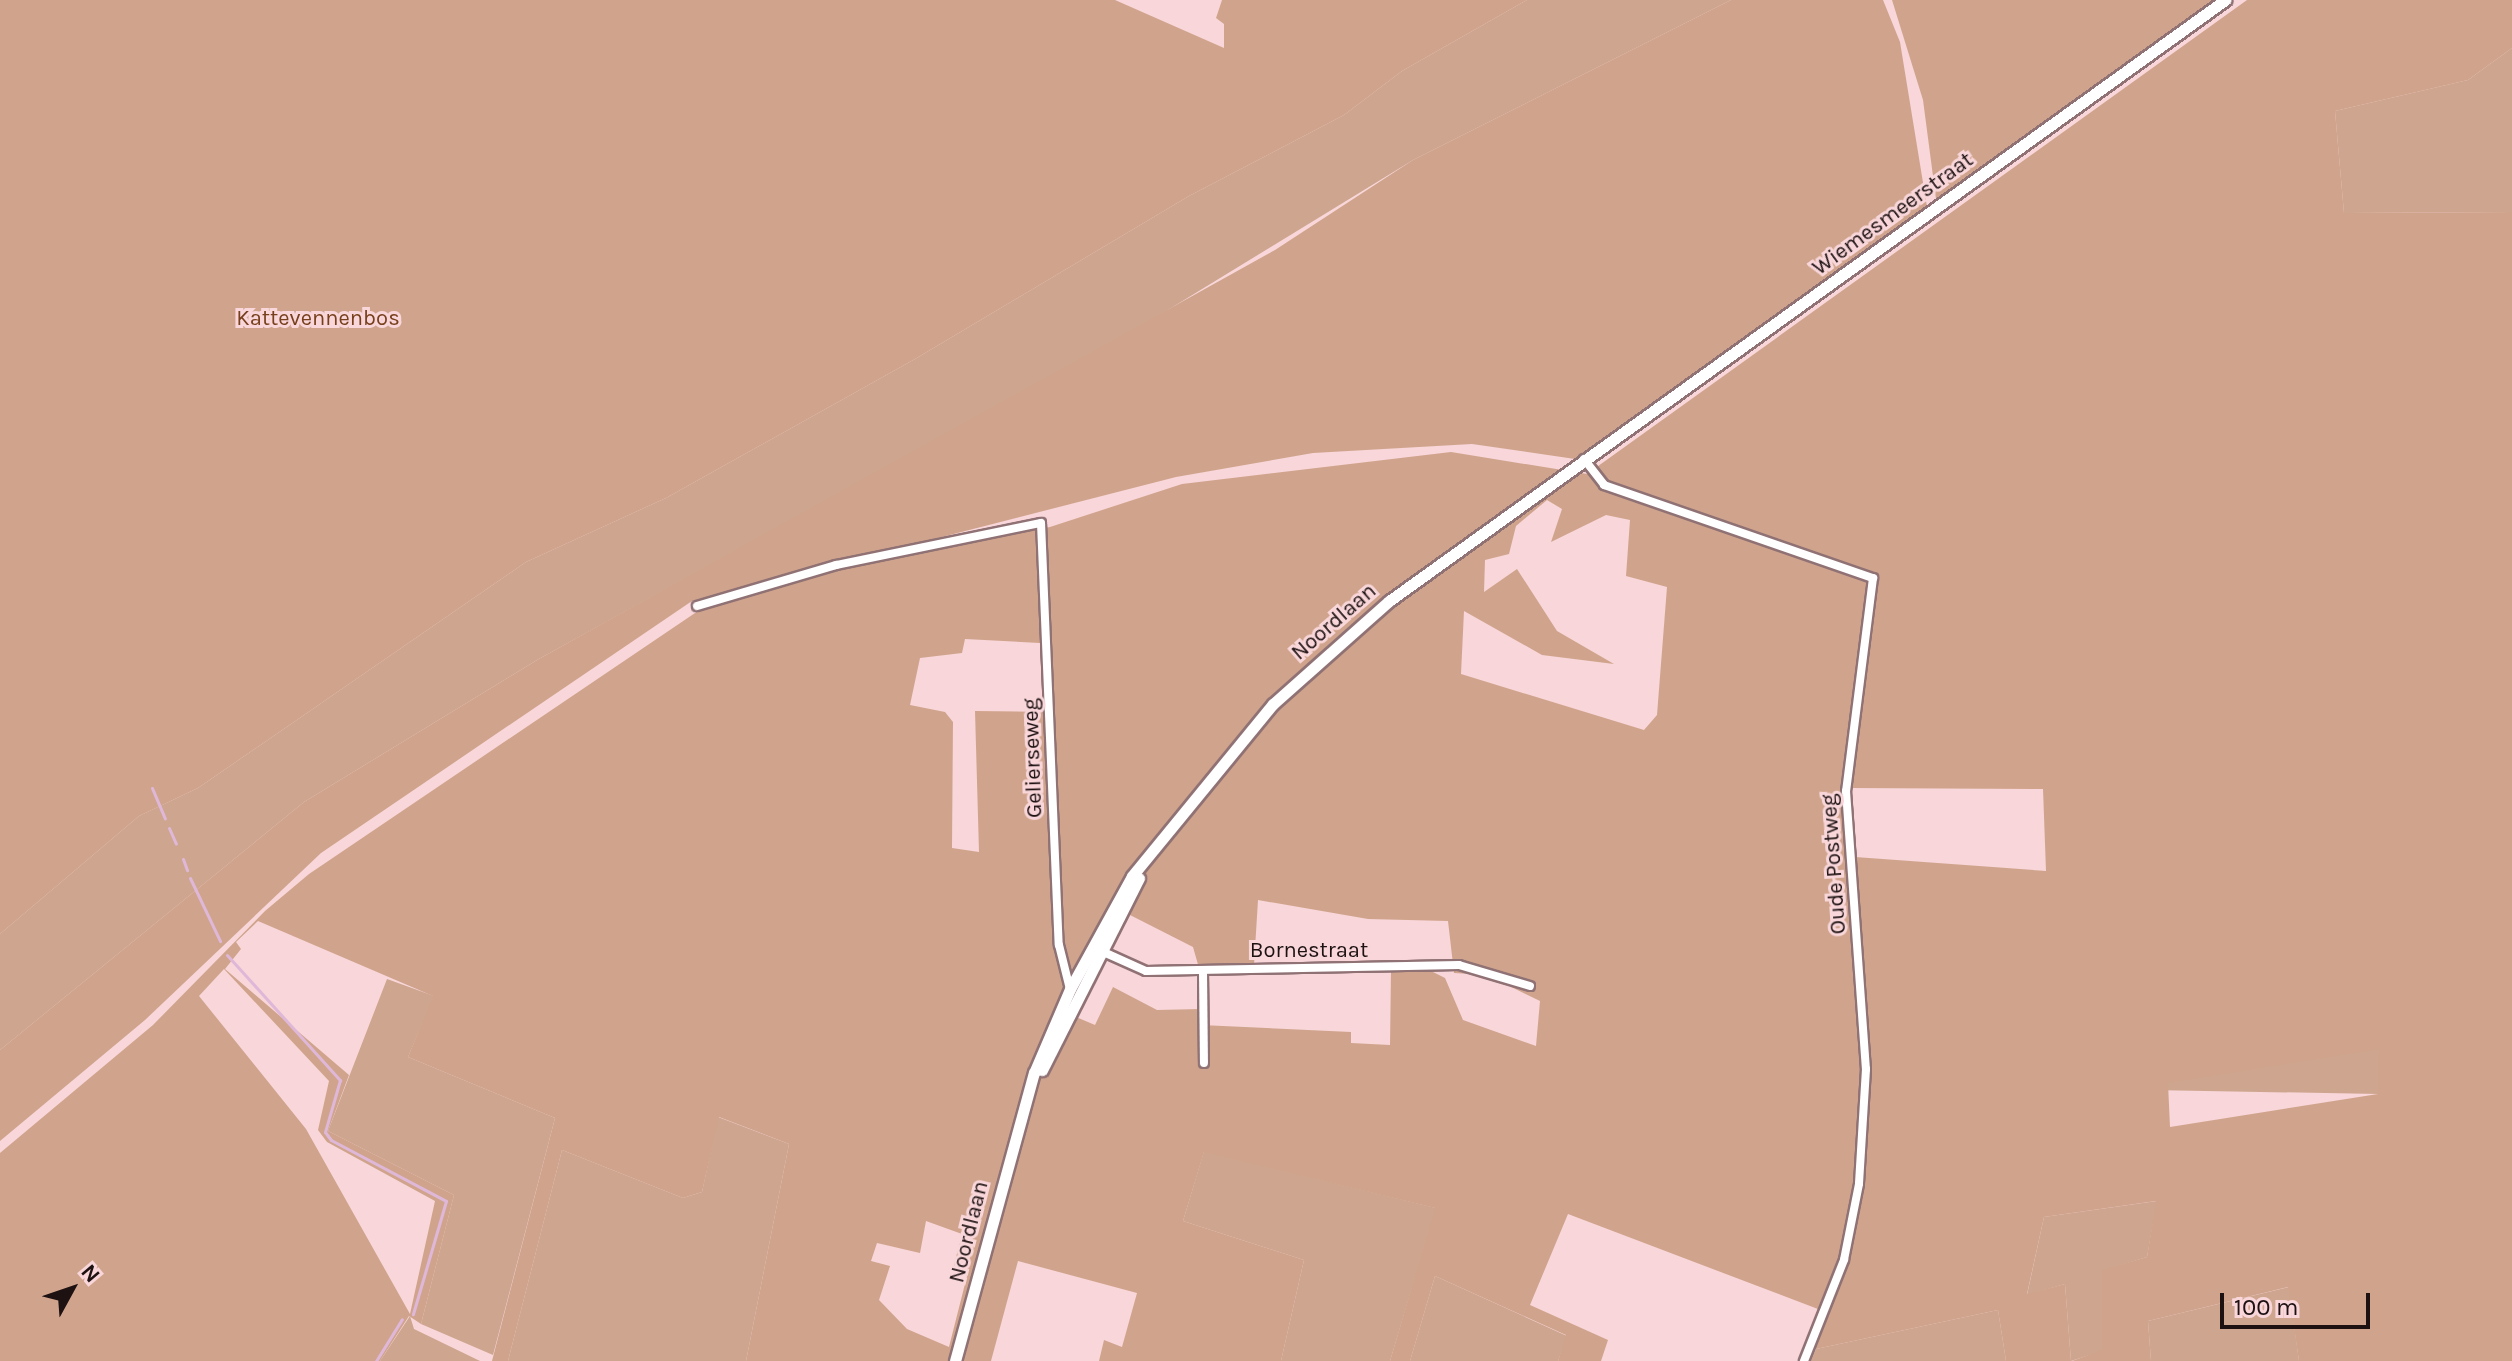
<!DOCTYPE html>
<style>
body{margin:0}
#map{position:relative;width:2512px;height:1361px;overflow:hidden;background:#f8d6d9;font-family:Karla,sans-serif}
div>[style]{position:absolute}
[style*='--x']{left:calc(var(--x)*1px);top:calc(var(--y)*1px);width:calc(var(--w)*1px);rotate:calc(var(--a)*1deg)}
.green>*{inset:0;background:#cea58e;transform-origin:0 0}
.forest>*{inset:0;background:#d0a48c}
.stream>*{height:3px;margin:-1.5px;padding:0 1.5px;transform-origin:1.5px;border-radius:1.5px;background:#dfb8d9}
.roads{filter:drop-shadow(2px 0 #907275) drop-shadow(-2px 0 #907275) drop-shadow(0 2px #907275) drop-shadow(0 -2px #907275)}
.minor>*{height:8px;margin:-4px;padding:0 4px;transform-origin:4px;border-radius:4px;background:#fff}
.secondary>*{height:11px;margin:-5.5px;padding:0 5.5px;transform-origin:5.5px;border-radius:5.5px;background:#fff}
span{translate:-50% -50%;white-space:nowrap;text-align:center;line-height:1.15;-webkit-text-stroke:6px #f8d6d9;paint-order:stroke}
.street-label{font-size:22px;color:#1d1112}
.park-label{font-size:22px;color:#773f1b}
.north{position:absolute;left:32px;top:1249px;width:80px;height:80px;-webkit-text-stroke:6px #f8d6d9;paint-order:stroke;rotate:50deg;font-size:22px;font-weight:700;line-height:32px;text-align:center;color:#1d1112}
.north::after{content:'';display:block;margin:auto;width:28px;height:36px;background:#1d1112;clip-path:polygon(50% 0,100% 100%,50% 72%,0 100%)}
.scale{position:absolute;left:2220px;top:1293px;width:150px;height:36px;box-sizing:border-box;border:4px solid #1d1112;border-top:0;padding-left:10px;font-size:24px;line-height:28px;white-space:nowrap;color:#1d1112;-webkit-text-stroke:6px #f8d6d9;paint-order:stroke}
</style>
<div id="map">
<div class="green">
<i style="clip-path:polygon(1527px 0,1731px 0,1413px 160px,1122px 338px,537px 660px,304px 802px,0 1050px,0 934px,139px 816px,198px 788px,526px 562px,666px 498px,915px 359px,1189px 196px,1344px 115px,1402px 71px)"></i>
<i style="clip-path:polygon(2512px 48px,2512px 212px,2344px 213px,2335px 111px,2468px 80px)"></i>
<i style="clip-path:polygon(387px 979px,434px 996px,408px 1057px,555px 1118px,493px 1355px,421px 1324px,454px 1195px,328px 1131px)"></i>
<i style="left:2380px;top:1049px;width:45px;height:215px;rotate:91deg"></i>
<i style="clip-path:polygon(718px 1117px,789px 1144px,746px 1361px,508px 1361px,562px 1150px,683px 1198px,702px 1192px)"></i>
<i style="clip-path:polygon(1204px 1151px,1436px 1208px,1390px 1361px,1281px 1361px,1304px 1260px,1183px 1221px)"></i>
<i style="clip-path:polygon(2157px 1201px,2147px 1257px,2102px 1271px,2102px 1351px,2071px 1361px,2065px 1284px,2027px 1295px,2044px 1217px)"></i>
<i style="clip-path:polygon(1435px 1276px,1567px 1336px,1558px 1361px,1410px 1361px)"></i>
<i style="clip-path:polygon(2289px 1287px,2299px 1361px,2151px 1361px,2148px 1321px)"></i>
<i style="clip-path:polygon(1998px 1310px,2006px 1361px,1811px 1361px,1816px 1349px)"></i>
<i style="clip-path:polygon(410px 1316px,414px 1329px,480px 1361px,380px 1361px)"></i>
</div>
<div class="forest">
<i style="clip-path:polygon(0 0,1115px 0,1224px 48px,1224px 24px,1216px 18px,1222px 0,1527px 0,1402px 71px,1344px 115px,1189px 196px,915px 359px,666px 498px,526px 562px,198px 788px,139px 816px,0 934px)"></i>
<i style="clip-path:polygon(1731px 0,1883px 0,1900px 42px,1927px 207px,1575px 459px,1472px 444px,1313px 453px,1176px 477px,692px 601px,321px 853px,145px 1020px,0 1141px,0 1050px,304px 802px,537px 660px,1275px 250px,1413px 160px)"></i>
<i style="clip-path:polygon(1892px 0,2213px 0,1936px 199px,1923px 100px)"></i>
<i style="clip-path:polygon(evenodd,2247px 0,2512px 0,2512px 48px,2468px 80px,2335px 111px,2344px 213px,2512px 212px,2512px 1361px,2299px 1361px,2288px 1287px,2148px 1321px,2151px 1361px,2072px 1361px,2102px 1350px,2102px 1270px,2147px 1257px,2156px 1201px,2044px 1217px,2027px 1294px,2065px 1284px,2071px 1361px,2006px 1361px,1998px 1310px,1816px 1349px,1805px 1343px,1818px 1309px,1568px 1214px,1530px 1305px,1608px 1340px,1601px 1361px,1558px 1361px,1566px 1335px,1435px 1276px,1410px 1361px,1390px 1361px,1435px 1208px,1204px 1152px,1183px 1221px,1304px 1260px,1281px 1361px,1099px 1361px,1104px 1340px,1122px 1347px,1137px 1293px,1018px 1261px,991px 1361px,746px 1361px,789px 1144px,719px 1117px,702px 1192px,683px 1198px,562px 1150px,508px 1361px,492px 1361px,555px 1118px,408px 1057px,433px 996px,258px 921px,236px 942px,241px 949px,225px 969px,349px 1075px,328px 1131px,454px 1195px,421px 1324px,409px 1316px,380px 1361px,0 1361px,0 1153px,153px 1025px,265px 911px,309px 874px,698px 611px,840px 569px,1050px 527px,1182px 484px,1451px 452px,1587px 474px,2247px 0,1547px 500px,1562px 509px,1551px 542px,1606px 515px,1630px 520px,1626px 576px,1667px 587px,1657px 715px,1644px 730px,1461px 674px,1464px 611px,1542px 655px,1614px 664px,1557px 631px,1517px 569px,1484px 592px,1485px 560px,1509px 554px,1516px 526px,1547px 500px,2247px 0,965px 639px,1040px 643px,1044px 712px,975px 711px,979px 852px,952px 848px,953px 722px,945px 712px,910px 705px,920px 658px,962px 653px,965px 639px,2247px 0,1850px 788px,2043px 789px,2046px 871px,1855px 857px,1850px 788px,2247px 0,1258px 900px,1368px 919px,1448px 921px,1454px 973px,1487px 975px,1540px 1001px,1536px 1046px,1463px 1020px,1445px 978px,1427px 969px,1391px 971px,1390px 1045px,1351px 1043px,1351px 1032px,1201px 1025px,1201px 1009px,1157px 1010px,1113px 987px,1095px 1025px,1076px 1017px,1130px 915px,1193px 947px,1199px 968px,1254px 965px,1258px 900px,2247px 0,224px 969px,329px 1081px,318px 1130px,327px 1142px,435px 1201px,410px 1314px,306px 1129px,199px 996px,224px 969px,2247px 0,2379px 1049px,2378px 1094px,2170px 1127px,2168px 1083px,2379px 1049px,2247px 0,926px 1221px,962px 1234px,953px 1269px,967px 1276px,949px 1347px,907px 1329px,879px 1300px,890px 1266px,871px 1261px,877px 1243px,920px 1253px,926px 1221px)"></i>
</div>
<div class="stream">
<i style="--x:152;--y:788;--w:33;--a:67"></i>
<i style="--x:169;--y:828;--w:17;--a:66"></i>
<i style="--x:183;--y:859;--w:12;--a:70"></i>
<i style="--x:190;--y:878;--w:70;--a:64.5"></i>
<i style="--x:227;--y:955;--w:169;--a:47.9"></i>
<i style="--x:340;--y:1080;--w:54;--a:106.1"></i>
<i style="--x:325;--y:1132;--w:10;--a:53"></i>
<i style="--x:331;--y:1140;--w:130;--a:27.9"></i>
<i style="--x:446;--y:1201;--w:118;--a:106.3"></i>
<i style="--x:376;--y:1361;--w:49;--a:-58.2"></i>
</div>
<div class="roads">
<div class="minor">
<i style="--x:1584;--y:459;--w:33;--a:52"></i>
<i style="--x:1604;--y:485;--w:285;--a:19.1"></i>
<i style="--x:1873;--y:578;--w:215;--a:97.2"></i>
<i style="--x:1846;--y:791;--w:279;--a:85.9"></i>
<i style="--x:1866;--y:1069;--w:115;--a:93.5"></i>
<i style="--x:1859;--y:1184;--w:77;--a:101.2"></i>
<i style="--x:1844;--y:1260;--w:109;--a:111.6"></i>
<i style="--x:697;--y:606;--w:145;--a:-16.4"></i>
<i style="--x:836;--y:565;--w:209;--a:-11.6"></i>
<i style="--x:1041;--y:523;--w:422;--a:87.6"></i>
<i style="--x:1059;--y:945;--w:45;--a:76"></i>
<i style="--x:1099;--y:950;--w:51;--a:24.1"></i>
<i style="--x:1146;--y:971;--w:313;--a:-1.1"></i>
<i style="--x:1459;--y:965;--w:74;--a:16.5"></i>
<i style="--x:1203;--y:972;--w:91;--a:89.4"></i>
</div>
<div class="secondary">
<i style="--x:1042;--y:1070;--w:215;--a:-63.2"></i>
<i style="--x:955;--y:1361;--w:299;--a:-74.7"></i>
<i style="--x:1034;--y:1073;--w:91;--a:-66.8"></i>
<i style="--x:1070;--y:989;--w:129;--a:-61.2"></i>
<i style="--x:1132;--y:876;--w:222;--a:-50.7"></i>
<i style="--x:1273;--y:704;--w:155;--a:-41.6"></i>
<i style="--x:1389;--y:601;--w:1030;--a:-35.71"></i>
</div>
</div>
<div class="street-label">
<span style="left:1893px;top:214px;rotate:-36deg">Wiemesmeerstraat</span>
<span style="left:1334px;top:622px;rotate:-41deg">Noordlaan</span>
<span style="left:1033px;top:758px;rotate:-92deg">Gelierseweg</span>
<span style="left:1834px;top:864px;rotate:-94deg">Oude Postweg</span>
<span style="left:1309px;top:951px">Bornestraat</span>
<span style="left:969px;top:1232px;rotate:-76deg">Noordlaan</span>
</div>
<div class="park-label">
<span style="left:318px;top:319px">Kattevennenbos</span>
</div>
<div class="north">N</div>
<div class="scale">100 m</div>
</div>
